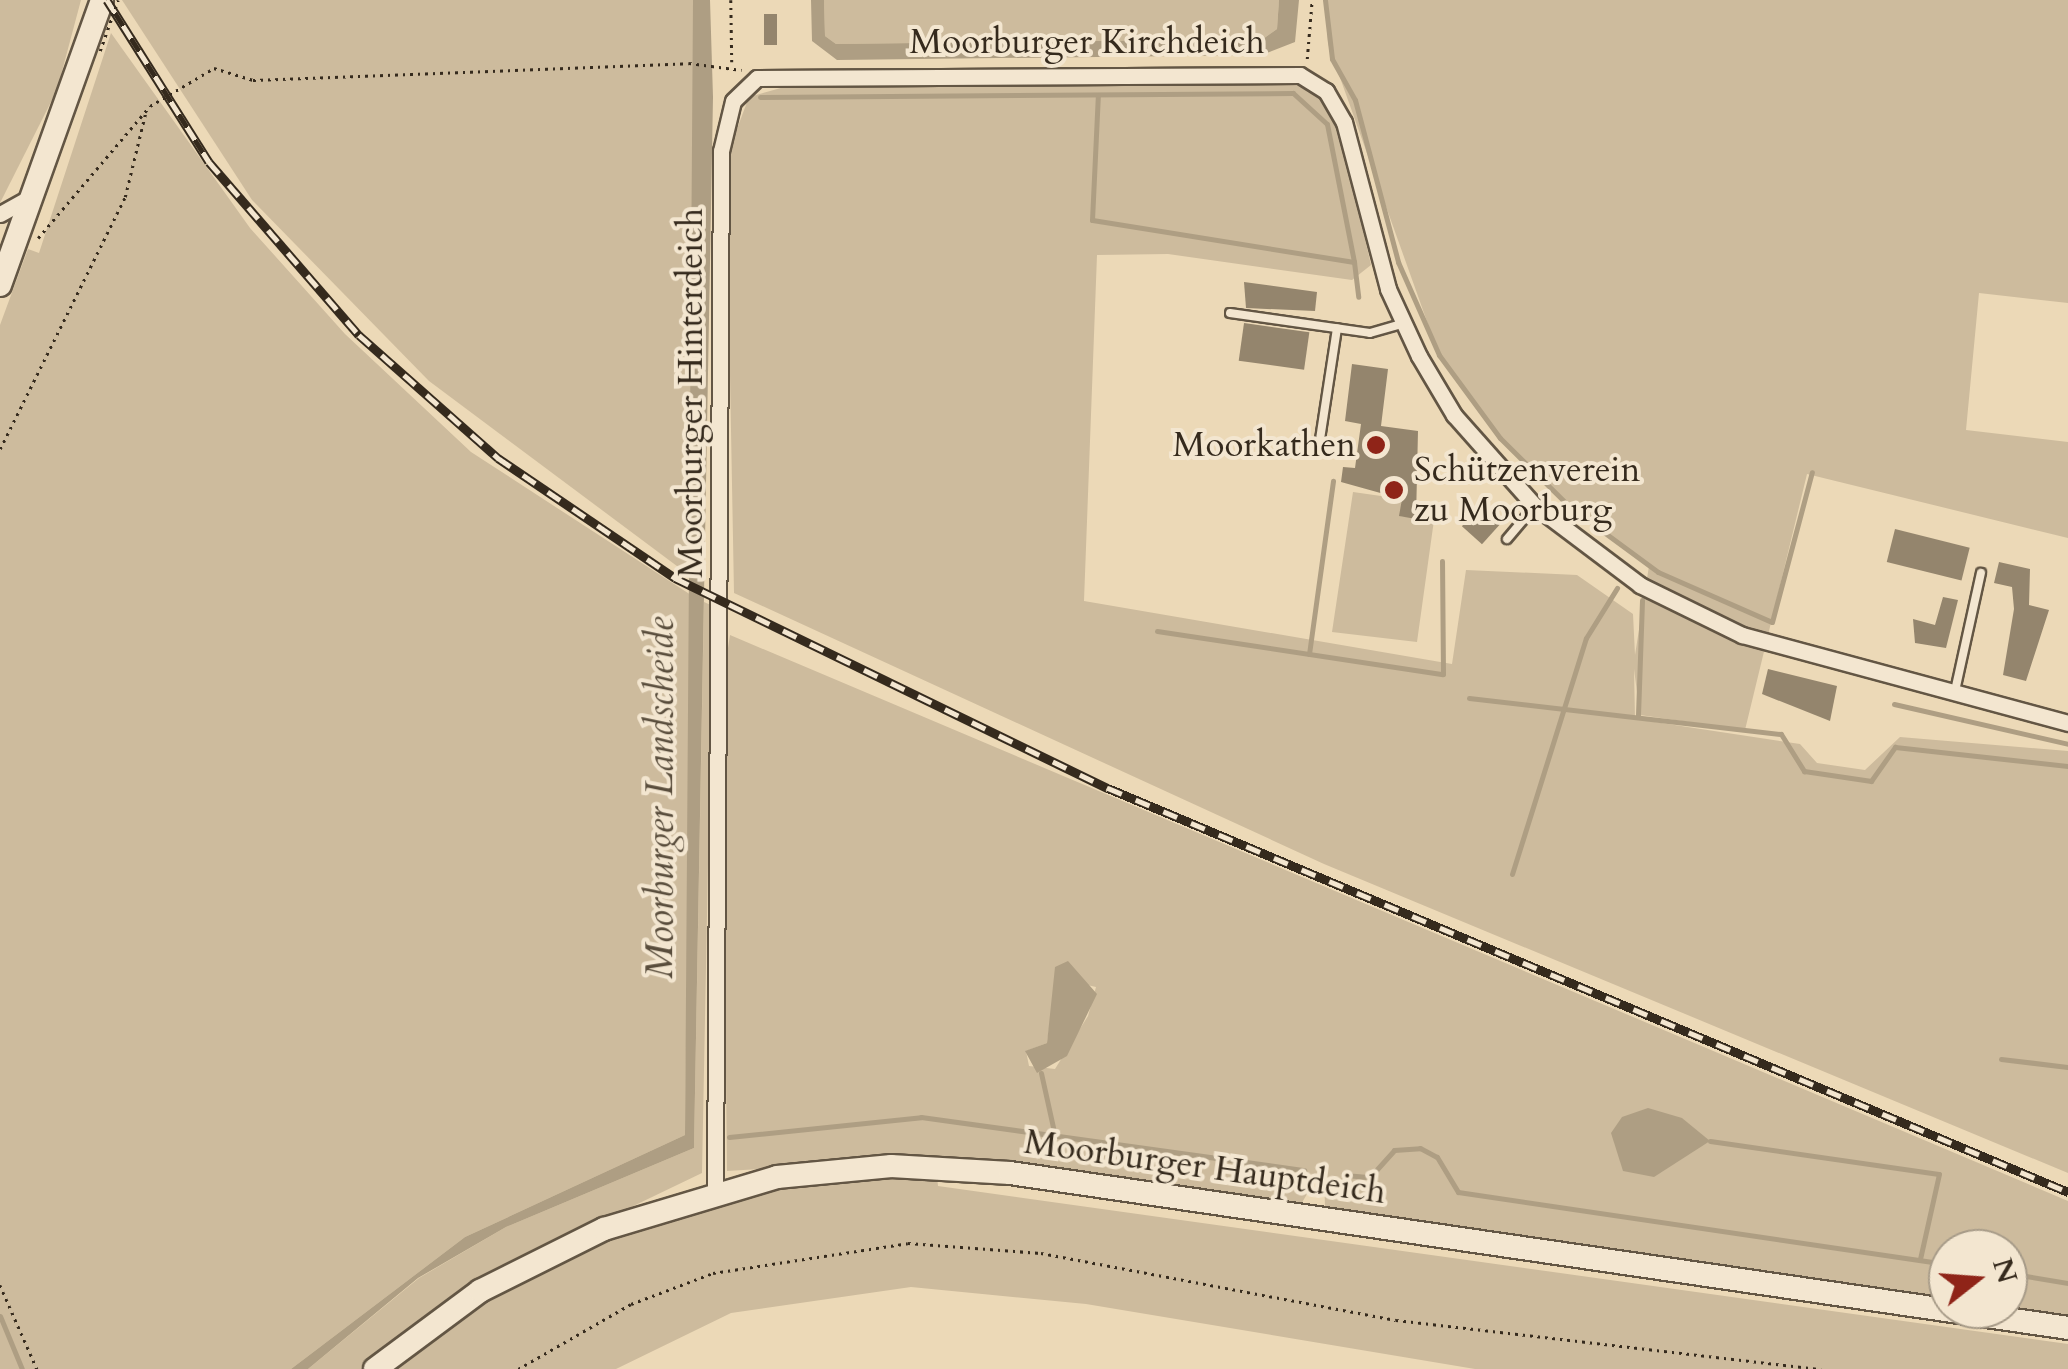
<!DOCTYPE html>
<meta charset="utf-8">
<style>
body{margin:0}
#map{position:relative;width:2068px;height:1369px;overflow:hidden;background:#ecd9b7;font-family:Cardo,serif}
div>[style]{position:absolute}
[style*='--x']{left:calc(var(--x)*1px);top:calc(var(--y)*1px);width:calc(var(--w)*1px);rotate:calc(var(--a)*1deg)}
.green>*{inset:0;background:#cdbb9d}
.water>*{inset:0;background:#ae9e83}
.stream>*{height:5px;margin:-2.5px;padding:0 2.5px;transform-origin:2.5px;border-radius:2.5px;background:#ae9e83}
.building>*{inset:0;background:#94856d;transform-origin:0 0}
.path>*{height:2.5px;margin-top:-1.25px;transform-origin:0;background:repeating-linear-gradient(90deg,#352a1d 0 2.5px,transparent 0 7.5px)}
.roads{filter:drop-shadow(2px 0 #635644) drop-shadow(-2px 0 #635644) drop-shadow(0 2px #635644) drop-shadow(0 -2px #635644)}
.lane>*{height:8px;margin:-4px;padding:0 4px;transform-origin:4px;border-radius:4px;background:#f3e6d0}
.street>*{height:15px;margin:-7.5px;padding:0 7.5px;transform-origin:7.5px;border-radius:7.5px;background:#f3e6d0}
.secondary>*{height:22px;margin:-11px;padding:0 11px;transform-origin:11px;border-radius:11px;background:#f3e6d0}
.rail>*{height:9px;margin-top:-4.5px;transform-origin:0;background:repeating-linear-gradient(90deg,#f3e6d0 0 15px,#352a1d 0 30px);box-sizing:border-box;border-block:2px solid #352a1d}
.path-bridge>*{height:2.5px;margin-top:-1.25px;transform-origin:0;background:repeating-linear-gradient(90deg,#352a1d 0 2.5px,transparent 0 7.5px)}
.dots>*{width:28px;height:28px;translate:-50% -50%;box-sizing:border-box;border:5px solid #f3e6d0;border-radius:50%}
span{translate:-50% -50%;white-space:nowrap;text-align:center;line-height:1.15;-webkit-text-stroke:8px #f3e6d0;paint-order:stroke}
.street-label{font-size:35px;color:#352a1d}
.poi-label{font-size:35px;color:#352a1d}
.right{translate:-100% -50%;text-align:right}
.left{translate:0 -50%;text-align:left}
.water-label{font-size:38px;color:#594d3c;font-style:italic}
.north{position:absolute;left:1928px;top:1229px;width:100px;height:100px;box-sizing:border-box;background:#f3e6d0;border:2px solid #a79b88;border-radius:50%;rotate:73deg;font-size:28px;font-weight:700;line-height:40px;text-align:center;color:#352a1d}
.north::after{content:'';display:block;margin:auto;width:35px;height:45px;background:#8f2418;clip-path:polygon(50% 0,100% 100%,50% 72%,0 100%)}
</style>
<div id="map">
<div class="green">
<i style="clip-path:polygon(0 0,81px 0,57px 90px,0 203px)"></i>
<i style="clip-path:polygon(122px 0,693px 0,693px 578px,429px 381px,252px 200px)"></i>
<i style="clip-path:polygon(824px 0,1279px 0,1277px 29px,1263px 39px,836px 44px,825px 36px)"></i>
<i style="clip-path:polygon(1325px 0,2068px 0,2068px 303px,1979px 293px,1966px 430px,2068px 442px,2068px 538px,1807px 474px,1745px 730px,1640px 715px,1634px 669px,1635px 719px,1800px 744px,1817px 763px,1865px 770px,1900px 737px,2068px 751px,2068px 1173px,1324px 864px,734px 593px,726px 158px,749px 97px,795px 84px,1289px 81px,1319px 96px,1340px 130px,1371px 265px,1352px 280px,1168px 254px,1097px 255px,1084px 601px,1452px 664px,1466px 570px,1577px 575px,1633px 614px,1635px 655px,1649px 566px,1571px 508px,1500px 438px,1439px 355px,1328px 44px)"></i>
<i style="clip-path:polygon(111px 33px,250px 228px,345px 334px,471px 452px,691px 595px,685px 1135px,465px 1237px,291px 1369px,0 1369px,0 325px,28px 249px,39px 253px)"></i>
<i style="clip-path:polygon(1353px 492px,1402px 499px,1400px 516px,1434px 520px,1417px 642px,1332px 632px)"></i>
<i style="clip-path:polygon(704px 602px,713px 606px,702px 1173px,490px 1275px,361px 1369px,308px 1369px,419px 1278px,506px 1227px,694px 1148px)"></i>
<i style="clip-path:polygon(evenodd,730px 635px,2068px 1201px,2068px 1319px,2008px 1309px,2008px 1249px,1948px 1249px,1948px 1301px,1325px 1209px,1324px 1165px,1300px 1206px,952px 1157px,727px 1171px,722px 687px,730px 635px,1056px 978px,1096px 987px,1088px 1016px,1055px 1069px,1029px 1066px,1026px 1051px,1047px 1043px,1056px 978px)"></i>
<i style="clip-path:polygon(876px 1174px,937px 1176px,938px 1186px,2068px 1344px,2068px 1369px,1475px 1369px,1086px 1304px,911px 1287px,731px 1313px,616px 1369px,390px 1369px,497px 1291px,601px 1239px,765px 1188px)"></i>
</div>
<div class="water">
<i style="clip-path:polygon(693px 0,710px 0,713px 97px,694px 1148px,506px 1227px,418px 1278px,308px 1369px,291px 1369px,465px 1237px,685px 1135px)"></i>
<i style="clip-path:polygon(811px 0,824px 0,825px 36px,836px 44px,1263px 39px,1277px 29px,1279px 0,1299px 0,1295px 42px,1262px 55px,837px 60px,812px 41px)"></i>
<i style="clip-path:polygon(1068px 961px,1097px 994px,1067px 1056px,1037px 1073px,1025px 1051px,1047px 1043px,1055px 967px)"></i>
<i style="clip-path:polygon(1648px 1108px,1682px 1118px,1710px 1141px,1654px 1177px,1623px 1171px,1611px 1133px,1622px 1117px)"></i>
</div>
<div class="stream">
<i style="--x:1325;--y:0;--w:59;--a:83.2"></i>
<i style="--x:1332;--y:59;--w:47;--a:60.7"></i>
<i style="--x:1355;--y:100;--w:168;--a:75.1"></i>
<i style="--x:1398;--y:262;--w:102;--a:66.2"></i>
<i style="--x:1439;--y:355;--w:103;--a:53.7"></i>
<i style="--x:1500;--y:438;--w:100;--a:44.6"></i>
<i style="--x:1571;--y:508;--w:108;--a:36.3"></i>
<i style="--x:1658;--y:572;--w:124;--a:23.7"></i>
<i style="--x:1772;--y:622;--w:155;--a:-75.1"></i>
<i style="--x:760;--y:97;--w:533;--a:-0.43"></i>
<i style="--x:1293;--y:93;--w:46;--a:42.4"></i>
<i style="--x:1327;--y:124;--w:141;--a:78.9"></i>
<i style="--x:1354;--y:262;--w:265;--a:-170.9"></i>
<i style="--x:1092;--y:220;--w:125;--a:-87.3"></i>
<i style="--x:1354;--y:262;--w:35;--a:83"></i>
<i style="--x:1157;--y:631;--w:289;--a:8.6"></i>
<i style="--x:1443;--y:674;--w:113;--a:-90.5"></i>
<i style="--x:1309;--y:654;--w:175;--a:-82.1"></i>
<i style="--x:1469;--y:698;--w:314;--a:6.6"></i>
<i style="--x:1781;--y:734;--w:44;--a:58.1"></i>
<i style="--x:1804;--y:771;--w:68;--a:8.5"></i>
<i style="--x:1871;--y:781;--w:42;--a:-54.8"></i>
<i style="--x:1895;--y:747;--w:174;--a:6.3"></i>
<i style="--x:1894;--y:704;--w:179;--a:12.9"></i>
<i style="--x:1638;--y:715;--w:115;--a:-88"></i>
<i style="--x:1512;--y:874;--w:247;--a:-72.6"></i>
<i style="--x:1586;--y:638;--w:59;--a:-58.2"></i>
<i style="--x:2001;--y:1059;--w:67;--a:6.8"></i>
<i style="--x:1041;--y:1073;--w:65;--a:77.5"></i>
<i style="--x:729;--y:1137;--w:193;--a:-5.9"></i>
<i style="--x:921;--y:1117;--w:387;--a:7.9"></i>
<i style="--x:1710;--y:1141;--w:231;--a:8.2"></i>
<i style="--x:1939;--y:1174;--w:87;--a:102.6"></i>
<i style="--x:1345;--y:1175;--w:25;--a:5"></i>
<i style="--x:1370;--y:1177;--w:36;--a:-48"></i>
<i style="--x:1394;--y:1150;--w:26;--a:-4"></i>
<i style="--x:1420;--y:1148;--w:19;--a:28"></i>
<i style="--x:1437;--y:1157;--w:41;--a:59"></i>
<i style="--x:1458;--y:1192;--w:495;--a:8.4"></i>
<i style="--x:2008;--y:1273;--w:61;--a:9.5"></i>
<i style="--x:0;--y:1316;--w:57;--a:67.5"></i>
</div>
<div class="building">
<i style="left:764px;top:14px;width:13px;height:31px"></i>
<i style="clip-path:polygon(1244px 282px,1317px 292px,1315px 311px,1246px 308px)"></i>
<i style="left:1244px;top:323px;width:66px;height:38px;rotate:8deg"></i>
<i style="clip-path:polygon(1352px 364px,1388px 369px,1381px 426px,1418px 431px,1416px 519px,1399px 516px,1402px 499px,1341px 482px,1343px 467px,1355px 468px,1361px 424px,1345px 421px)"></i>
<i style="left:1482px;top:504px;width:27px;height:30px;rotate:42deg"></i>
<i style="left:1895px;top:529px;width:77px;height:34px;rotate:14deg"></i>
<i style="clip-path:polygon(1999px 562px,2030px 569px,2029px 605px,2049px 610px,2026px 681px,2003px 675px,2014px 609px,2012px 587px,1994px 583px)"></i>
<i style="clip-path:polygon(1943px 597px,1958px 600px,1946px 648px,1915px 643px,1913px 619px,1935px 625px)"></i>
<i style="clip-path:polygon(1768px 669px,1837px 686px,1830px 721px,1762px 694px)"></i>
</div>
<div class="path">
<i style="--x:731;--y:0;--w:62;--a:89.1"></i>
<i style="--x:1307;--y:59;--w:59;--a:-85.2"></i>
<i style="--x:38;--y:238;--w:173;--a:-49.7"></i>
<i style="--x:150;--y:106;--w:74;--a:-30.7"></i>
<i style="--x:214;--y:68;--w:41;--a:17.1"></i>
<i style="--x:253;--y:80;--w:436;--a:-2.2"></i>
<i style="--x:689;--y:63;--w:53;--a:7.5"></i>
<i style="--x:0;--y:449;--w:281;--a:-63.6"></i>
<i style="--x:125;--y:197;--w:89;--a:-76.3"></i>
<i style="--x:0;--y:1285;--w:92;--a:66.2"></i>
<i style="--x:518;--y:1369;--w:130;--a:-29.9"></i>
<i style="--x:631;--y:1304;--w:88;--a:-20.7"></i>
<i style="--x:713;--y:1273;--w:197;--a:-8.7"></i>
<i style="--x:908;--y:1243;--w:133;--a:4.3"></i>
<i style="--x:1041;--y:1253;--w:361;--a:10.7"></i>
<i style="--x:1396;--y:1320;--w:428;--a:6.6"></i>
</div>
<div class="roads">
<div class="lane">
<i style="--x:1230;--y:313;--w:141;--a:8.1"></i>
<i style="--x:1370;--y:333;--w:35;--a:-16"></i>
<i style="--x:1319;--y:446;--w:119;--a:-81.3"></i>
<i style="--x:1507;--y:539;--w:43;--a:-49.7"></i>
<i style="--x:1955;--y:691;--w:121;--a:-77.6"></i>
</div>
<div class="street">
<i style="--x:0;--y:214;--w:37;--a:-29"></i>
<i style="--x:715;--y:1191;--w:1040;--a:-89.67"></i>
<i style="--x:721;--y:151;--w:51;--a:-76.5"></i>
<i style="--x:733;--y:101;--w:33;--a:-44"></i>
<i style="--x:757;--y:78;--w:543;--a:-0.32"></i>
<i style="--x:1300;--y:75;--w:31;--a:32"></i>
<i style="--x:1326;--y:91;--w:36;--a:60"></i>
<i style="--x:1344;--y:122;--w:173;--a:75.2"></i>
<i style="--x:1388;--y:289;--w:74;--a:65.2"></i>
<i style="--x:1419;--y:356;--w:69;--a:59.3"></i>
<i style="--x:1454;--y:415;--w:120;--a:48.4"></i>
<i style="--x:1534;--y:505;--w:133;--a:37"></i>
<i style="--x:1640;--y:585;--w:114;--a:26.1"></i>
<i style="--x:1742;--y:635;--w:338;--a:15.1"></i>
</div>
<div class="secondary">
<i style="--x:0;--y:285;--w:303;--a:-70.3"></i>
<i style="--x:375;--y:1369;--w:131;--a:-36.6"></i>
<i style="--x:480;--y:1291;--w:139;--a:-26.6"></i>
<i style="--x:604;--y:1229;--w:181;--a:-16.7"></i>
<i style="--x:777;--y:1177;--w:115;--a:-5.5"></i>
<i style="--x:891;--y:1166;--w:119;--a:3.4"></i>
<i style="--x:1010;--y:1173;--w:1069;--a:8.33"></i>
</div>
</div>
<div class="rail">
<i style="--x:107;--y:0;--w:191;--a:57.8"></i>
<i style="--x:209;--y:162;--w:229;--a:49.1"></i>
<i style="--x:359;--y:335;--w:186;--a:41.5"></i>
<i style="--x:498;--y:458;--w:214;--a:34.1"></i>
<i style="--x:675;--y:578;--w:481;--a:25.9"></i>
<i style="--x:1108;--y:788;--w:1042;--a:22.82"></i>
</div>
<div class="path-bridge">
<i style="--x:100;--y:51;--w:54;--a:-70.6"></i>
</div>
<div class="dots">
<i style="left:1376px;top:445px;background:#8f2418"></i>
<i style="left:1394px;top:490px;background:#8f2418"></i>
</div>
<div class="street-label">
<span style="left:1087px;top:42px">Moorburger Kirchdeich</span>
<span style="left:691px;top:393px;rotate:-90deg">Moorburger Hinterdeich</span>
<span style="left:1205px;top:1167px;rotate:8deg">Moorburger Hauptdeich</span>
</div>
<div class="poi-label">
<span class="right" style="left:1356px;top:445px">Moorkathen</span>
<span class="left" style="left:1414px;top:490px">Schützenverein<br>zu Moorburg</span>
</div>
<div class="water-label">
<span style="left:661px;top:798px;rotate:-90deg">Moorburger Landscheide</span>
</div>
<div class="north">N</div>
</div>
